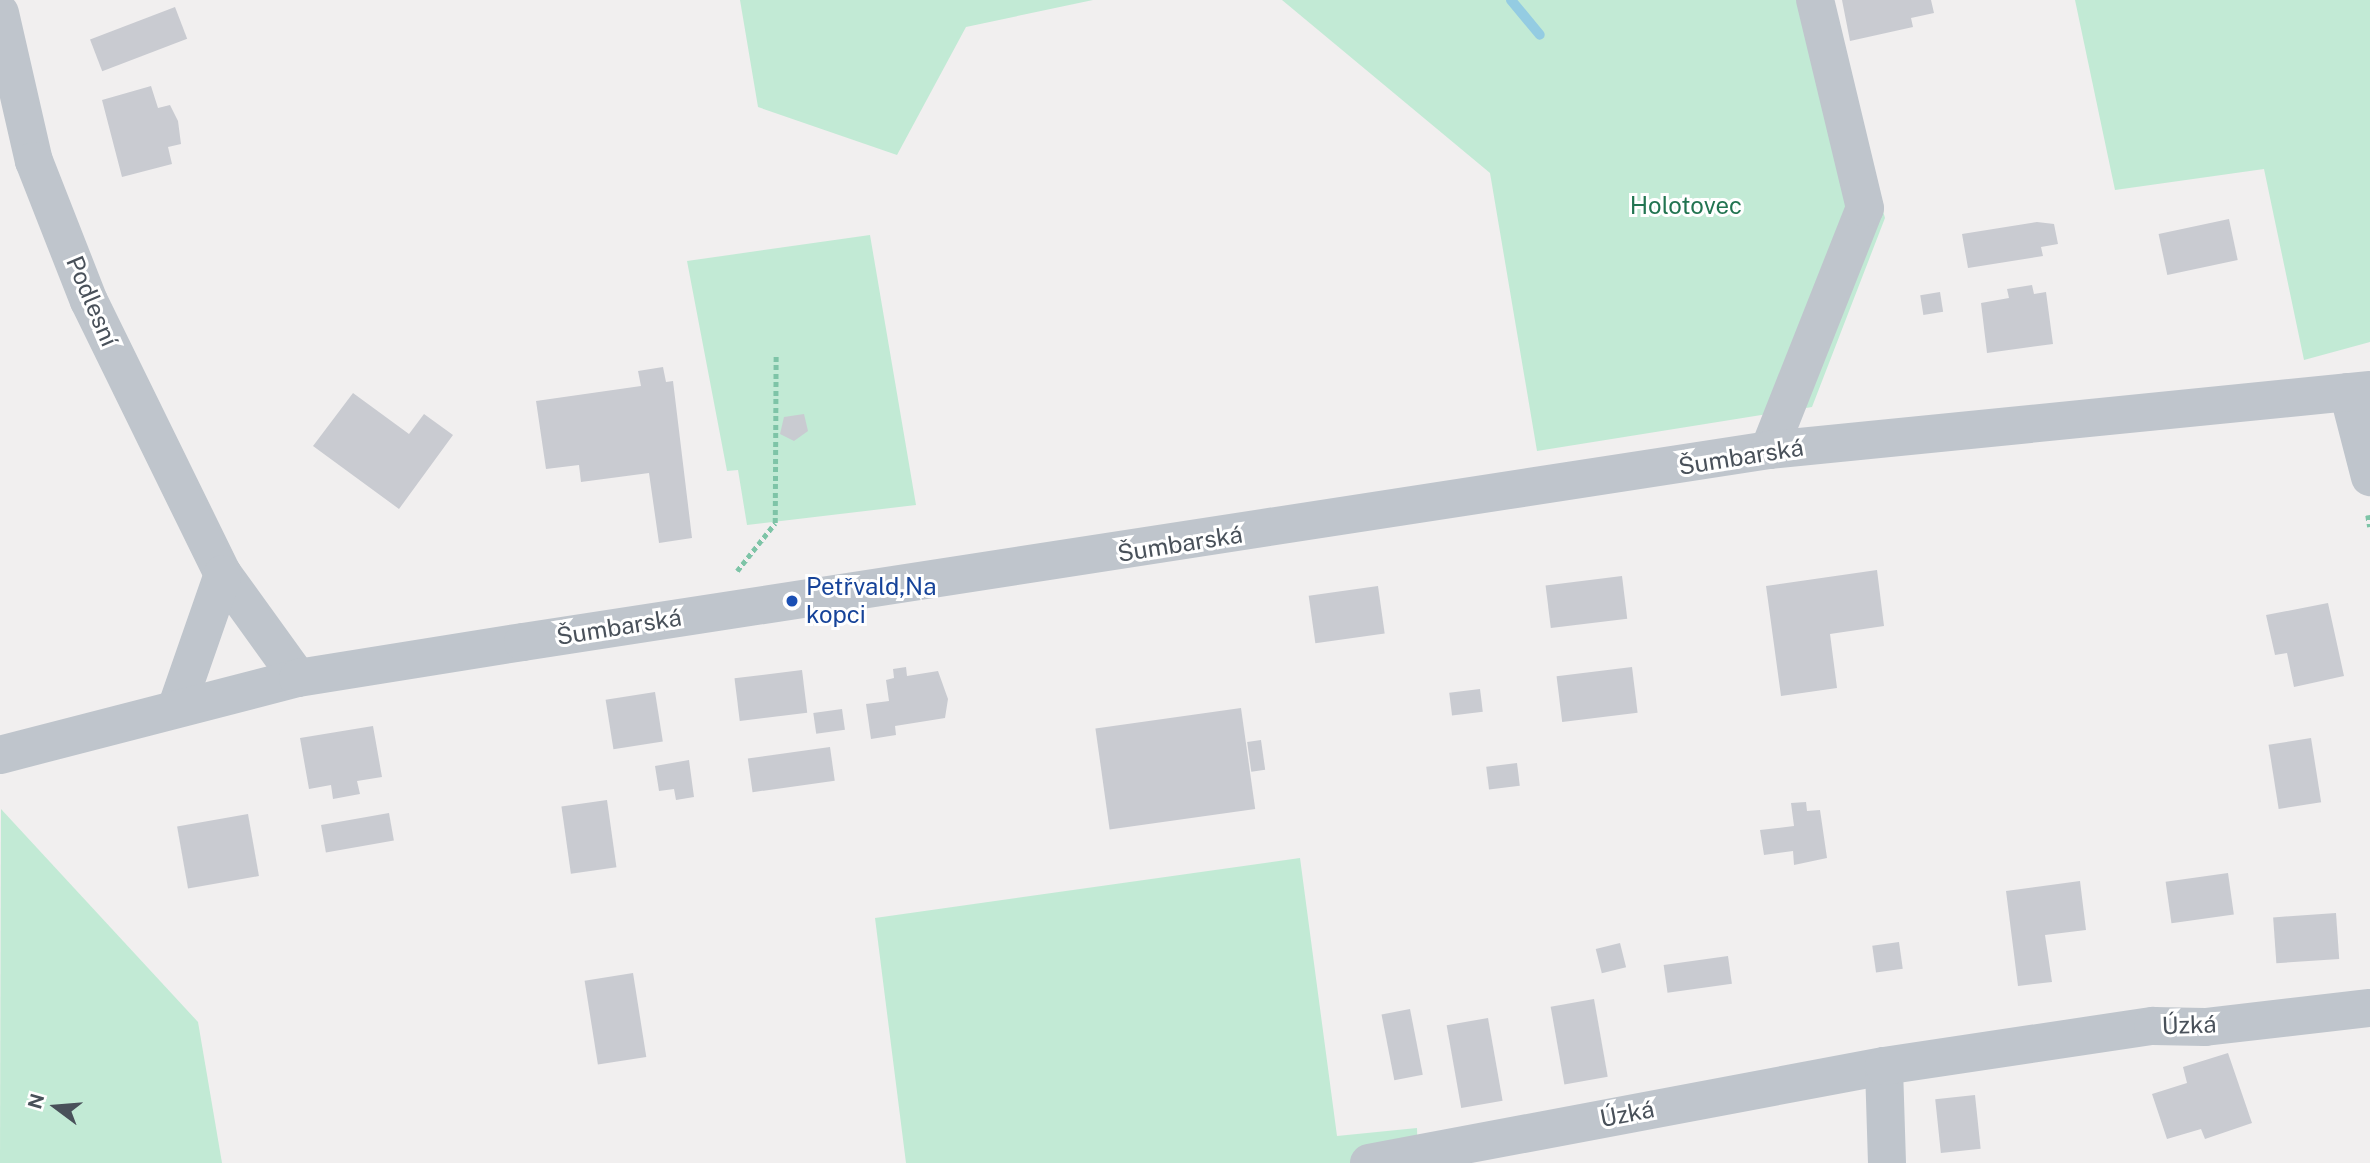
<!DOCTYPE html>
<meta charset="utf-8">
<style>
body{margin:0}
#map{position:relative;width:2370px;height:1163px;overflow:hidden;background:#f1efef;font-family:"Public Sans",sans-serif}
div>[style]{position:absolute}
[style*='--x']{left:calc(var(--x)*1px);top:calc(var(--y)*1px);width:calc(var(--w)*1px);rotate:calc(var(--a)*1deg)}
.green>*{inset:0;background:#c2ead5}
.stream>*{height:10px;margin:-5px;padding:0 5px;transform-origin:5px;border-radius:5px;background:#94cce2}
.building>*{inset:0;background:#c9cbd1;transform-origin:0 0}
.path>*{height:4.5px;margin-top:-2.25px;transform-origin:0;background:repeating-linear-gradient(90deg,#7ec4a7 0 5px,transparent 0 8.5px)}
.minor>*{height:38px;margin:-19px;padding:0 19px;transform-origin:19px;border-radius:19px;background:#bfc5cc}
.tertiary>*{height:38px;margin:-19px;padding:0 19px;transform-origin:19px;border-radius:19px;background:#bfc5cc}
.dots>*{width:19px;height:19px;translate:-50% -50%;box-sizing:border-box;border:4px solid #fff;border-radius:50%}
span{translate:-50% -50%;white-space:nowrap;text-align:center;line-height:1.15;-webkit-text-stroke:6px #fff;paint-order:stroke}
.park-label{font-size:24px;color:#227451}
.street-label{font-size:24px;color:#49515a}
.transit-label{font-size:24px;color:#164399}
.left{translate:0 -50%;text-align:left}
.north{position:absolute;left:21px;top:1072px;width:70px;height:70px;-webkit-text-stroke:5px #fff;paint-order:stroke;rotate:286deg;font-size:19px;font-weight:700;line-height:28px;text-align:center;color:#49515a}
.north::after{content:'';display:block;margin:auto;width:24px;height:32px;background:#49515a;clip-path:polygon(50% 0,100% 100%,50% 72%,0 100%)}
</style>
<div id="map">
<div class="green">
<i style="clip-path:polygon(740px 0,1093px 0,966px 27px,897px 155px,758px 107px)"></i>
<i style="clip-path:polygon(1282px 0,1823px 0,1885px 218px,1812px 407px,1537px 451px,1490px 173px)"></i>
<i style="clip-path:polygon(2075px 0,2370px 0,2370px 342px,2304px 360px,2264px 169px,2115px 190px)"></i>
<i style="clip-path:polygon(870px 235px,916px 505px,747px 525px,738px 470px,727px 471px,687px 261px)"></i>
<i style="clip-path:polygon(1px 809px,198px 1022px,222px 1163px,0 1163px)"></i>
<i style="clip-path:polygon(1300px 858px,1337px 1136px,1417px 1128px,1418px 1163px,906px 1163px,875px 918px)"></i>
</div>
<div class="stream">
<i style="--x:1511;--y:0;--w:45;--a:50.4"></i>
</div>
<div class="building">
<i style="clip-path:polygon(1842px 0,1931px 0,1934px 13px,1911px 18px,1913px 27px,1850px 41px)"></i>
<i style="left:175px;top:7px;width:34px;height:91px;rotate:69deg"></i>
<i style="clip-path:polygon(151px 86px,158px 108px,170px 105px,178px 121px,181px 144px,168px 147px,172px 164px,122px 177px,102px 100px)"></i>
<i style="left:2229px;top:219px;width:42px;height:72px;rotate:78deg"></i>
<i style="clip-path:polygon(2037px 222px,2054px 224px,2058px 244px,2041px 247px,2043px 256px,1968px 268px,1962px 234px)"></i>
<i style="clip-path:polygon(2032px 285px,2034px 294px,2046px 292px,2053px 344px,1987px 353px,1981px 303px,2009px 298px,2007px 289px)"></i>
<i style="left:1940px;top:292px;width:20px;height:20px;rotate:81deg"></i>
<i style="clip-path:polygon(663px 367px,666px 382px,673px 381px,692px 538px,659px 543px,649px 473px,581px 482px,579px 465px,546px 469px,536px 401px,641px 386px,638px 371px)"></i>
<i style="clip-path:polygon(353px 393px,409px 434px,424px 414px,453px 435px,399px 509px,313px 446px)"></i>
<i style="clip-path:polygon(804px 414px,808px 431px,794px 441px,780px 434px,784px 417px)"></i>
<i style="clip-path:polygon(1877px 570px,1884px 626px,1830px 634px,1837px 688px,1781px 696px,1766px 586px)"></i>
<i style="left:1622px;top:576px;width:43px;height:77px;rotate:83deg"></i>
<i style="left:1378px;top:586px;width:48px;height:70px;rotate:82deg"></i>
<i style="clip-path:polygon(2328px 603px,2344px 676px,2294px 687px,2287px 653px,2275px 655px,2266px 615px)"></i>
<i style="clip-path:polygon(906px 667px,907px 676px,938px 671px,948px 699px,945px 718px,895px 726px,896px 735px,871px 739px,866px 704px,889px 701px,886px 680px,894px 678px,893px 669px)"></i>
<i style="left:1632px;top:667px;width:46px;height:76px;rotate:83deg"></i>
<i style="left:802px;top:670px;width:43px;height:68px;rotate:83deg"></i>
<i style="left:1480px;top:689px;width:23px;height:31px;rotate:83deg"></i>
<i style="left:655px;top:692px;width:50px;height:50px;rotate:81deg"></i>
<i style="left:1241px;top:708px;width:102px;height:147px;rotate:82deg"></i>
<i style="left:842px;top:709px;width:21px;height:29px;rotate:82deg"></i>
<i style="clip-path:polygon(373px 726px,382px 777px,357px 781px,360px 794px,333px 799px,331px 785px,309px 789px,300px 738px)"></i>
<i style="left:2311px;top:738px;width:65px;height:43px;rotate:81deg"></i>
<i style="left:1261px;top:740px;width:30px;height:14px;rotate:82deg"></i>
<i style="left:830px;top:747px;width:34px;height:83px;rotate:82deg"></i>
<i style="clip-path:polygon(689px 760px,694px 797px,676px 800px,674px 789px,659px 791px,655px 766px)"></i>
<i style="left:1517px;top:763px;width:23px;height:31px;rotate:83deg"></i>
<i style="left:607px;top:800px;width:68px;height:46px;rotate:82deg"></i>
<i style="clip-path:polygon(1806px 802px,1807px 811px,1820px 810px,1827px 858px,1794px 865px,1793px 851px,1764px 855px,1760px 830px,1794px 826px,1791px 803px)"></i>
<i style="left:389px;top:813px;width:28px;height:69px;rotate:80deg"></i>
<i style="left:248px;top:814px;width:63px;height:72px;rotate:80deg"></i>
<i style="left:2228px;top:873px;width:42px;height:63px;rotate:82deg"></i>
<i style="clip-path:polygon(2080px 881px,2086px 930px,2045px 935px,2052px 982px,2018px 986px,2006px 891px)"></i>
<i style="left:2336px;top:913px;width:46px;height:63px;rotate:86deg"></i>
<i style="left:1899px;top:942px;width:27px;height:27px;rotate:82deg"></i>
<i style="left:1620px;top:943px;width:25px;height:25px;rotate:76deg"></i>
<i style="left:1728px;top:956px;width:28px;height:65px;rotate:82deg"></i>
<i style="left:633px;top:973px;width:85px;height:49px;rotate:81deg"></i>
<i style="left:1594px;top:999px;width:79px;height:44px;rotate:80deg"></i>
<i style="left:1410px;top:1009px;width:67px;height:29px;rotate:79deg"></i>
<i style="left:1488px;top:1018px;width:84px;height:42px;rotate:80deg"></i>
<i style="clip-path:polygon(2228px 1053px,2252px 1123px,2205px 1139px,2201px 1129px,2167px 1139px,2152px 1094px,2187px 1083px,2183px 1067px)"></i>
<i style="left:1975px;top:1095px;width:54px;height:40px;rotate:84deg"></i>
</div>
<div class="path">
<i style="--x:2368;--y:515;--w:12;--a:81"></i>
<i style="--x:737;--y:571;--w:61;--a:-51.6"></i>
<i style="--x:775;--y:523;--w:168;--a:-89.7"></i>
</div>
<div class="minor">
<i style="--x:0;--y:13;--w:152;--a:77.1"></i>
<i style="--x:34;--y:161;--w:150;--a:68.6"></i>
<i style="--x:89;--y:301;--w:304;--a:63.9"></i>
<i style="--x:223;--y:574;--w:128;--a:54.2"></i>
<i style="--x:2348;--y:392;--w:88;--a:75.5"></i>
<i style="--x:1769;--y:450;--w:260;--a:-68.4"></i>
<i style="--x:1865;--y:208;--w:214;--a:-103.5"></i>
<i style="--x:176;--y:709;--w:143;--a:-70.8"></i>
<i style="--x:1369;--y:1163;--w:524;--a:-10.67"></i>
<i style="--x:1887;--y:1163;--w:97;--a:-91.8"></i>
<i style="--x:1884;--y:1066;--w:272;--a:-8.5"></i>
<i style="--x:2153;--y:1026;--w:52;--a:1.1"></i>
<i style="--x:2205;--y:1027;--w:166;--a:-6.6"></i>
</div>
<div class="tertiary">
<i style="--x:0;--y:755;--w:308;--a:-14.5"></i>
<i style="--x:298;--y:678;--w:228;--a:-9.1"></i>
<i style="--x:523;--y:642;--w:1261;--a:-8.76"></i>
<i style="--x:1769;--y:450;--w:604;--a:-5.7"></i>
</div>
<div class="dots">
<i style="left:792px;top:601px;background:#1a4fb4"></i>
</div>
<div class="park-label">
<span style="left:1686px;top:206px">Holotovec</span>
</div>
<div class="street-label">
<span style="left:92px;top:301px;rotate:67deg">Podlesní</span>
<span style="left:1741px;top:457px;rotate:-9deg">Šumbarská</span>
<span style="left:1180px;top:544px;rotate:-9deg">Šumbarská</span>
<span style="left:619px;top:627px;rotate:-9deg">Šumbarská</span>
<span style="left:2189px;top:1025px;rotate:-2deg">Úzká</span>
<span style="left:1627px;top:1114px;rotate:-11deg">Úzká</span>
</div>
<div class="transit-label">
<span class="left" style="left:806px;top:601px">Petřvald,Na<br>kopci</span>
</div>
<div class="north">N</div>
</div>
